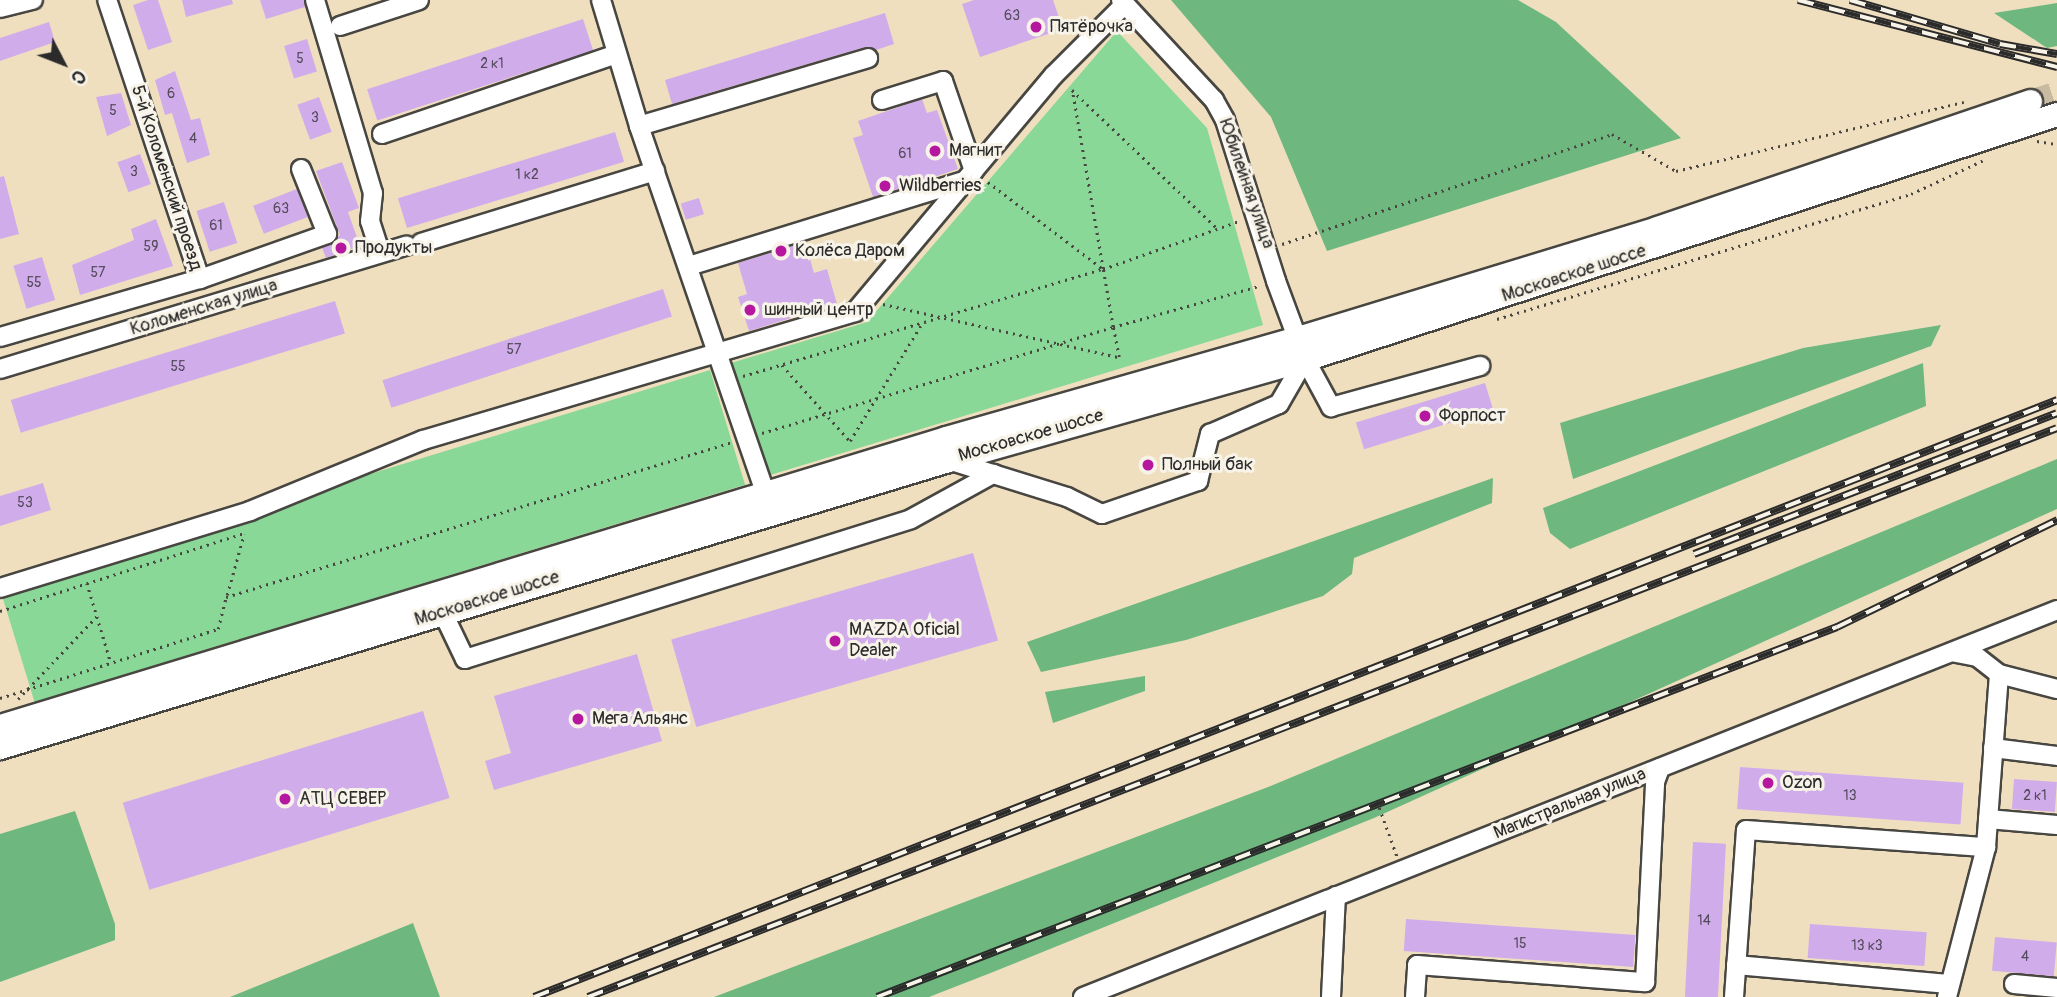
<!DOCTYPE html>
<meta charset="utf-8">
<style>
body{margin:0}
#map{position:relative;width:2057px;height:997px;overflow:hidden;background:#efdfbf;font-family:Pangolin,sans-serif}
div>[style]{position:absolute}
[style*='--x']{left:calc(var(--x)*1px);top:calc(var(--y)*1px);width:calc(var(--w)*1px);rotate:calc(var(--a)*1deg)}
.green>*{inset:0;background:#89d897;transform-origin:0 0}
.forest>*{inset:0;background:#6eb880}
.building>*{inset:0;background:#d1aceb;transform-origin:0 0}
.major-tunnel>*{height:23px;margin-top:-11.5px;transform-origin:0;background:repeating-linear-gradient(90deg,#c8bba1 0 23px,transparent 0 34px)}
.path>*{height:2.5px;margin-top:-1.25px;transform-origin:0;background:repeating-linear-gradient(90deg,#484641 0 2px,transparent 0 7px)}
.roads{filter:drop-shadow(2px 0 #484641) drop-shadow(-2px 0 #484641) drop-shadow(0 2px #484641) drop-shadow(0 -2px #484641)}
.minor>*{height:18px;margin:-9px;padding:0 9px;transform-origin:9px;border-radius:9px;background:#fff}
.major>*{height:23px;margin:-11.5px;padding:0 11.5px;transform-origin:11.5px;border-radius:11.5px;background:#fff}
.rail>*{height:8px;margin-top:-4px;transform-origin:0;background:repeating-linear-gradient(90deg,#f7f3e8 0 16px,#2b2b2b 0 32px);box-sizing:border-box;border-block:2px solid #2b2b2b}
.dots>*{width:19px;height:19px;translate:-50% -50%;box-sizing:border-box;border:4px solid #f7f3e8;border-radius:50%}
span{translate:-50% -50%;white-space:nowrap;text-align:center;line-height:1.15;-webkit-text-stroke:6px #f7f3e8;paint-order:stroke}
.number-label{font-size:14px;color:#544b5b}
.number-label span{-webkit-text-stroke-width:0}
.poi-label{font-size:18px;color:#2b2b2b}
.left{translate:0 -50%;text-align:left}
.street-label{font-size:18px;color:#2b2b2b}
.north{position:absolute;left:28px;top:28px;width:70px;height:70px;-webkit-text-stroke:5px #f7f3e8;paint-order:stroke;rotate:132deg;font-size:19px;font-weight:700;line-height:28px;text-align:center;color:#2b2b2b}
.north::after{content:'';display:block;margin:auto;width:24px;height:32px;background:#2b2b2b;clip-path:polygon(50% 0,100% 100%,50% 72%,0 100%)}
</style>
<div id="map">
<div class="green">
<i style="clip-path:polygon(1117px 31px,1207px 128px,1263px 325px,767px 476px,731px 363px,867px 322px)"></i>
<i style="left:710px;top:370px;width:120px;height:743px;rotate:73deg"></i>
</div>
<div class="forest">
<i style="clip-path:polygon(1171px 0,1518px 0,1556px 22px,1681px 138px,1327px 251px,1271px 117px)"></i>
<i style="clip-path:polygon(2057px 3px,2057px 46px,2047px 48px,1994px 13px)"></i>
<i style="clip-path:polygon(1941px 325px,1931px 346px,1573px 479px,1560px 423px,1803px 348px)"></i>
<i style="clip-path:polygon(1923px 363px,1926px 406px,1570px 549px,1550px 533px,1543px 508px)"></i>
<i style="clip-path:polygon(2057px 459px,2057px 509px,1374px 818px,988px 974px,929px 997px,714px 997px,1273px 785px)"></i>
<i style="clip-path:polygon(1493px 478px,1492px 503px,1354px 558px,1352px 574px,1323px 596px,1186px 640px,1041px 672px,1027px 642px)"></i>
<i style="clip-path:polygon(1145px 676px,1145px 691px,1053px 723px,1045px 692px)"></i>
<i style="clip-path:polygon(75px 811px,115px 924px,115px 940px,0 982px,0 834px)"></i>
<i style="clip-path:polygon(413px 923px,440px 997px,230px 997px)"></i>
</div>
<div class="building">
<i style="clip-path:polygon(148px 0,158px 0,172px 42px,148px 50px,133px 5px)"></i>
<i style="clip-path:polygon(182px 0,232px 0,233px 4px,186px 17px)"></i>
<i style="clip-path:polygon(260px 0,304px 0,305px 7px,266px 19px)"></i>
<i style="clip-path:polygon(974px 0,1053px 0,1063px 29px,980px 57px,962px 4px)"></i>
<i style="clip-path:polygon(885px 13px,894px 44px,876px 50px,865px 47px,672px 104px,665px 80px)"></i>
<i style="left:583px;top:19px;width:33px;height:227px;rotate:72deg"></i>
<i style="clip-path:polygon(49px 22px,55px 42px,0 61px,0 38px)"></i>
<i style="left:307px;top:39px;width:34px;height:24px;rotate:73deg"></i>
<i style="clip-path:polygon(175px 71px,191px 120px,200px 118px,210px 155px,187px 163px,172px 113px,165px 115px,155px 80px)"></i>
<i style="clip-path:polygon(121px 93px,131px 125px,107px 136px,96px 97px)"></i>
<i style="left:319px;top:97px;width:37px;height:23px;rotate:70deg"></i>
<i style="clip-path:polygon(922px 99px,927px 113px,937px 110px,958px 169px,873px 197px,853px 138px,863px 135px,858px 121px)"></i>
<i style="left:615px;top:132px;width:31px;height:227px;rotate:73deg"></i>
<i style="left:140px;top:154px;width:32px;height:24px;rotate:70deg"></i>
<i style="clip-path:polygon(342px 162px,359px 208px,348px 212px,360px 246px,326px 258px,322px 248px,340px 235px,316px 171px)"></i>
<i style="clip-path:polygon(4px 176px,19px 234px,0 239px,0 177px)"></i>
<i style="left:297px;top:189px;width:30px;height:47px;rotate:69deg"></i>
<i style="left:699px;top:198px;width:17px;height:19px;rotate:73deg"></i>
<i style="left:224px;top:202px;width:43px;height:29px;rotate:72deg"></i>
<i style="clip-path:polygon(156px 219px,173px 266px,80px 295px,72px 265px,134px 240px,131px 229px)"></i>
<i style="clip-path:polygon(805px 242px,814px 273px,827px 269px,837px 304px,749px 331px,738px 297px,747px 294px,738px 263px)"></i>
<i style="left:42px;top:257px;width:45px;height:30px;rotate:73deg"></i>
<i style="left:663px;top:289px;width:29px;height:295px;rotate:72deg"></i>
<i style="left:335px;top:301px;width:34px;height:339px;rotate:73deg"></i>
<i style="left:1485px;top:383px;width:28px;height:135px;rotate:73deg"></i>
<i style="clip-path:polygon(43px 483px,51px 510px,0 526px,0 496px)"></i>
<i style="left:973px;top:553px;width:91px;height:314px;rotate:74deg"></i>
<i style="clip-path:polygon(637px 654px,662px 741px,494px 790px,485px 761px,511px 753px,494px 696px)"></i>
<i style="left:423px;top:711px;width:91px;height:314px;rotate:73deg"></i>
<i style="left:1740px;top:767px;width:224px;height:42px;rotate:4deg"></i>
<i style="left:2014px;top:779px;width:43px;height:30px;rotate:4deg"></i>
<i style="left:1693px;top:842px;width:33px;height:155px;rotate:3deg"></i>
<i style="left:1406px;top:919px;width:230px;height:32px;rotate:4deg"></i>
<i style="left:1810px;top:924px;width:117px;height:34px;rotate:4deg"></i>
<i style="left:1995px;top:937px;width:62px;height:34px;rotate:5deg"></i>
</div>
<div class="major-tunnel">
<i style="--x:2030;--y:101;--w:28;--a:-18"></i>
</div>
<div class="path">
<i style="--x:2037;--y:141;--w:20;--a:9"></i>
<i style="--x:988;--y:182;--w:144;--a:37.1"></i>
<i style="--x:1282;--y:244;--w:348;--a:-18.4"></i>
<i style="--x:1612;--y:134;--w:74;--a:30"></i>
<i style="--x:1676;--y:171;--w:296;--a:-13.5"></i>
<i style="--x:1103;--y:269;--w:182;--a:-99.8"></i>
<i style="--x:1072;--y:90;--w:200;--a:43.6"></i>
<i style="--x:883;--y:304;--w:242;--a:12.7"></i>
<i style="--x:1119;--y:357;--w:31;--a:-101"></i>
<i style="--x:1113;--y:327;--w:152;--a:-15.7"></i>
<i style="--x:1497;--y:319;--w:432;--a:-16.8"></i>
<i style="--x:1911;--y:194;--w:83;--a:-25"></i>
<i style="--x:782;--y:365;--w:102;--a:48.2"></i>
<i style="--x:850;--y:441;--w:140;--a:-58.5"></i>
<i style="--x:743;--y:376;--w:376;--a:-16.6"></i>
<i style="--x:762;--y:433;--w:367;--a:-16.8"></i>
<i style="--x:1113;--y:327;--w:59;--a:-99.8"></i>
<i style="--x:1103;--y:269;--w:144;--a:-19.4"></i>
<i style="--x:87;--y:583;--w:84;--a:73.3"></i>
<i style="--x:227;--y:595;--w:63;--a:-74.4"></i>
<i style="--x:0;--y:611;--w:256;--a:-17.7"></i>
<i style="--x:0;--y:698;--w:229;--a:-17.6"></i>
<i style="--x:218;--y:629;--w:33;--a:-76"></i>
<i style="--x:226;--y:597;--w:529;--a:-17.03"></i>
<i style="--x:18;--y:699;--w:115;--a:-46.4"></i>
<i style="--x:1377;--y:801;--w:59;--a:70"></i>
</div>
<div class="roads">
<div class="minor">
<i style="--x:315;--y:0;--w:202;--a:73.3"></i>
<i style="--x:373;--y:193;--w:28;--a:96"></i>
<i style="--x:370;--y:221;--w:32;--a:72"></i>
<i style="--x:601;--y:0;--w:132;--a:73.2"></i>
<i style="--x:639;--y:126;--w:389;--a:71"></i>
<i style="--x:1121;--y:0;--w:137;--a:47.1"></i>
<i style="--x:1214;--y:100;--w:23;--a:61"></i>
<i style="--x:1225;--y:120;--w:169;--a:72.4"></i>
<i style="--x:1276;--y:281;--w:83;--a:69.6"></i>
<i style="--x:1305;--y:359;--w:55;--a:61.6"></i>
<i style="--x:1331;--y:407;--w:155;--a:-15.4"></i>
<i style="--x:0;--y:8;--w:34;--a:-14"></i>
<i style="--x:340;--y:26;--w:83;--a:-18.2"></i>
<i style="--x:882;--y:100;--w:64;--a:-17.3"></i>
<i style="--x:943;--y:81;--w:95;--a:71"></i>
<i style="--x:639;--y:126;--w:239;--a:-16.5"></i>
<i style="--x:382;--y:134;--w:248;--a:-18.8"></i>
<i style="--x:421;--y:243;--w:245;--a:-17.1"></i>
<i style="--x:689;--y:266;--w:290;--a:-17.2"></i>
<i style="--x:200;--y:279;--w:135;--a:-19.5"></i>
<i style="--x:327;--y:234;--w:70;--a:-111.8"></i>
<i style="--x:0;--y:337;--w:208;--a:-16.2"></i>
<i style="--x:200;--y:279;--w:294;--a:-108.4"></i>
<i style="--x:0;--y:369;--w:425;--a:-16.9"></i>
<i style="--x:948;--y:460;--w:125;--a:17.3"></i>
<i style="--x:1067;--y:497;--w:39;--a:26"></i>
<i style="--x:1102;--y:514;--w:102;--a:-19"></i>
<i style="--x:1198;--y:481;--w:49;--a:-75.7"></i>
<i style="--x:1210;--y:434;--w:75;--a:-23.5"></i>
<i style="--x:1279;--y:404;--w:52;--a:-60"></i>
<i style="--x:0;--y:588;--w:262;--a:-17.1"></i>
<i style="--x:250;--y:511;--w:187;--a:-22.3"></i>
<i style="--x:423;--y:440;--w:451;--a:-16.5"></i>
<i style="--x:855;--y:312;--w:309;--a:-50"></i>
<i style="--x:1054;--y:75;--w:100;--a:-45"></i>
<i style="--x:443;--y:613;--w:51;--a:64.4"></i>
<i style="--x:465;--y:659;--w:467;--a:-17.4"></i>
<i style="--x:911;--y:519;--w:94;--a:-28.8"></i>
<i style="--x:1999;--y:674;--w:60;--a:14.5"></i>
<i style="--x:1993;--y:748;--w:64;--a:7.1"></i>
<i style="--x:1988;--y:819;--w:69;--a:5"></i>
<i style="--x:1736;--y:965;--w:213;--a:5.1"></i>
<i style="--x:2014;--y:984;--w:43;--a:5.3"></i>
<i style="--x:1083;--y:997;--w:1048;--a:-21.67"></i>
<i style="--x:1331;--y:997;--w:101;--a:-87.2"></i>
<i style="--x:1415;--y:997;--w:32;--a:-86"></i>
<i style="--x:1417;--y:965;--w:229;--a:4.3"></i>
<i style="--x:1645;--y:982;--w:200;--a:-87.1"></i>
<i style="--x:1655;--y:782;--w:15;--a:-70"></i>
<i style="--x:1734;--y:997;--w:167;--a:-85.9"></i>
<i style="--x:1746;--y:830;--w:241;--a:4.1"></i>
<i style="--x:1986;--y:847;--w:173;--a:-85.7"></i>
<i style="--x:1999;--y:674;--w:28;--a:-142"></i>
<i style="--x:1977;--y:657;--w:25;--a:-169"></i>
<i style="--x:1947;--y:997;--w:155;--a:-75.4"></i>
</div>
<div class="major">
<i style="--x:0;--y:726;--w:989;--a:-16.93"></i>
<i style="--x:946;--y:438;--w:366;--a:-15.9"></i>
<i style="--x:1298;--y:338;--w:375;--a:-17"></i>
<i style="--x:1657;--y:228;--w:394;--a:-18.8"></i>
<i style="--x:0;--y:747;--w:990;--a:-16.84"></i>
<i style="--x:948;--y:460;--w:371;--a:-15.8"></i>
<i style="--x:1305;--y:359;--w:791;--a:-18.05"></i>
</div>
</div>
<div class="rail">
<i style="--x:1798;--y:0;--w:268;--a:14.5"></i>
<i style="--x:1850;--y:0;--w:156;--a:16.3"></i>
<i style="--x:2000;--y:44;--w:58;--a:10"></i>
<i style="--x:1694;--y:554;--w:389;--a:-21.2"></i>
<i style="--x:534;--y:997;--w:1636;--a:-21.4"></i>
<i style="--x:588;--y:997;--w:1575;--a:-21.17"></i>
<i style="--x:877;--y:997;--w:1029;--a:-21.08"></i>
<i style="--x:1837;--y:627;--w:245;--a:-25.9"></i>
</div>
<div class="dots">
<i style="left:1036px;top:27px;background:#b5179e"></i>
<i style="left:935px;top:151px;background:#b5179e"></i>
<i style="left:885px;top:186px;background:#b5179e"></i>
<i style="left:341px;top:248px;background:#b5179e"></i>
<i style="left:781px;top:251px;background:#b5179e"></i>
<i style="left:750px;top:310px;background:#b5179e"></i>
<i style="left:1425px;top:416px;background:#b5179e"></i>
<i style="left:1148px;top:465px;background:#b5179e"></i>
<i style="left:835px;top:641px;background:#b5179e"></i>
<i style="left:578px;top:719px;background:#b5179e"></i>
<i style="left:1768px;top:783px;background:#b5179e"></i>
<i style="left:285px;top:799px;background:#b5179e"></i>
</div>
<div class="number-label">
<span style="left:1012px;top:16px">63</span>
<span style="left:300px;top:59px">5</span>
<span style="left:492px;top:64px">2 к1</span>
<span style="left:171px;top:94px">6</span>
<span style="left:113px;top:111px">5</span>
<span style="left:315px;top:118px">3</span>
<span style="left:193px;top:139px">4</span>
<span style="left:905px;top:154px">61</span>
<span style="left:134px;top:172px">3</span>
<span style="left:527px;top:175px">1 к2</span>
<span style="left:281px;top:209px">63</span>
<span style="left:216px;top:226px">61</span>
<span style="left:151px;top:247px">59</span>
<span style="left:98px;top:273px">57</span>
<span style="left:34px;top:283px">55</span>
<span style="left:514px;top:350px">57</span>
<span style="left:178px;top:367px">55</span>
<span style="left:25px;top:503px">53</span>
<span style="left:1850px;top:796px">13</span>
<span style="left:2035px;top:796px">2 к1</span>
<span style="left:1704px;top:921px">14</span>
<span style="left:1520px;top:944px">15</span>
<span style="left:1867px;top:946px">13 к3</span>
<span style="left:2025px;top:957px">4</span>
</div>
<div class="poi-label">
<span class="left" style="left:1050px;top:27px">Пятёрочка</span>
<span class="left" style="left:949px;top:151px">Магнит</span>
<span class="left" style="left:899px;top:186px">Wildberries</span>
<span class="left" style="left:355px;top:248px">Продукты</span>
<span class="left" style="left:795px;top:251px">Колёса Даром</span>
<span class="left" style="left:764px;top:310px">шинный центр</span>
<span class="left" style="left:1439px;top:416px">Форпост</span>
<span class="left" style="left:1162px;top:465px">Полный бак</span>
<span class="left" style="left:849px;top:641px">MAZDA Oficial<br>Dealer</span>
<span class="left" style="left:592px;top:719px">Мега Альянс</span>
<span class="left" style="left:1782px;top:783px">Ozon</span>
<span class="left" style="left:299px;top:799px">АТЦ СЕВЕР</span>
</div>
<div class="street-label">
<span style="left:166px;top:178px;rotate:72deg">5-й Коломенский проезд</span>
<span style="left:1246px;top:184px;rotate:71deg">Юбилейная улица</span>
<span style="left:1574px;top:274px;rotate:-18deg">Московское шоссе</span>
<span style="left:204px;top:308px;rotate:-17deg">Коломенская улица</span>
<span style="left:1031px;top:436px;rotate:-16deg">Московское шоссе</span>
<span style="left:487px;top:599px;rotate:-17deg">Московское шоссе</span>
<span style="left:1570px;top:804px;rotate:-22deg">Магистральная улица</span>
</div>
<div class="north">С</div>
</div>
